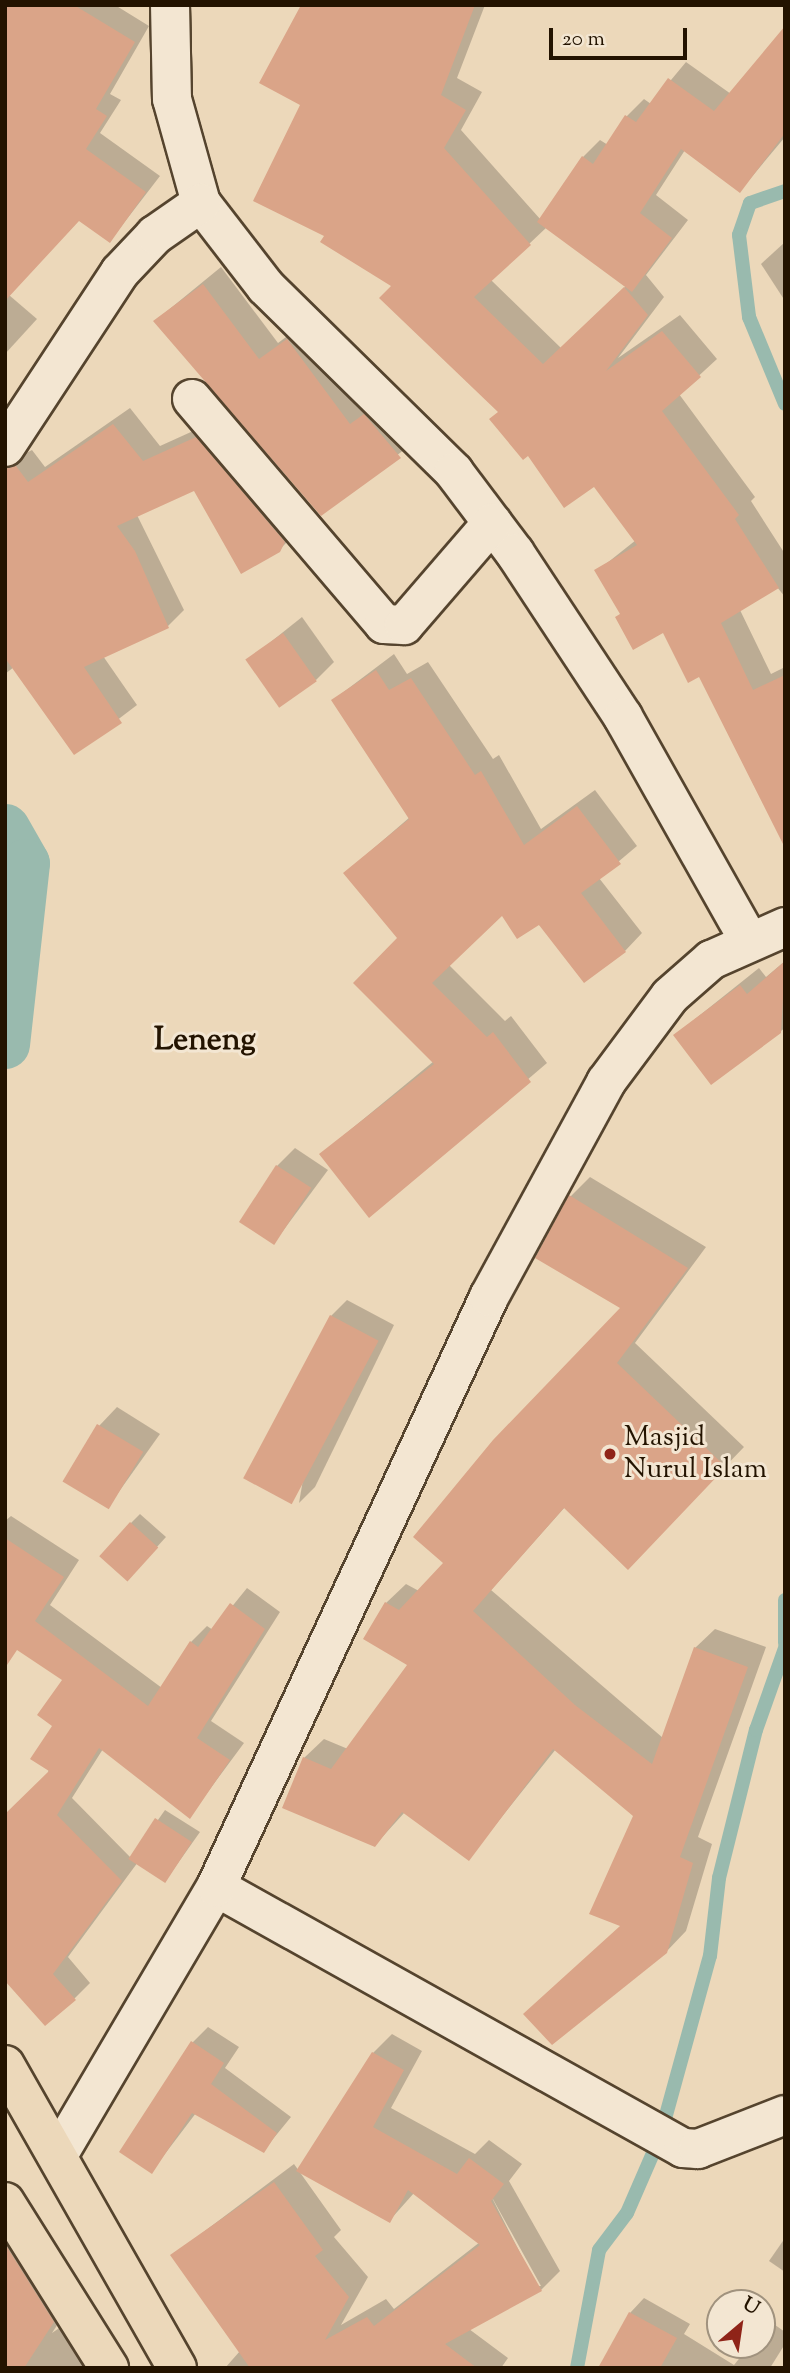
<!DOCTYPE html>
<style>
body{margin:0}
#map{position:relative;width:790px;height:2373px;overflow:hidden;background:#ecd8ba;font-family:"Sorts Mill Goudy",serif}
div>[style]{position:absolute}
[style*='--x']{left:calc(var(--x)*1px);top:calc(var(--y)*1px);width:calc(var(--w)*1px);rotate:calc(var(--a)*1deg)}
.shadow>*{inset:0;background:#0003}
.stream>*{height:14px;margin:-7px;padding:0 7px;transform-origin:7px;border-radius:7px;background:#99baae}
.canal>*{height:49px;margin:-24.5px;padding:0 24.5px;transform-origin:24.5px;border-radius:24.5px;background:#99baae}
.building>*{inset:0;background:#daa488;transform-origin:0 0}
.roads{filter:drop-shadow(2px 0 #55442e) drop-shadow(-2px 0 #55442e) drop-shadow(0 2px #55442e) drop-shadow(0 -2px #55442e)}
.minor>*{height:38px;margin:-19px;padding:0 19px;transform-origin:19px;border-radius:19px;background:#f3e6d2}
.major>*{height:38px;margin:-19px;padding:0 19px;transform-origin:19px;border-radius:19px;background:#ecd8ba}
.dots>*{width:19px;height:19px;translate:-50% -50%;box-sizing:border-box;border:4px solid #f3e6d2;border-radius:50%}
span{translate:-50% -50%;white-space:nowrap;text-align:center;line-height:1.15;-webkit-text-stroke:6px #f3e6d2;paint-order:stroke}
.poi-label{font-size:28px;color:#231300}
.left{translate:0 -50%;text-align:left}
.quarter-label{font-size:32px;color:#231300;font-weight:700}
.frame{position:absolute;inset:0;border:7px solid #231300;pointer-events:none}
.north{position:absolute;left:706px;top:2289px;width:70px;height:70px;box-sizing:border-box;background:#f3e6d2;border:2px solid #a0927e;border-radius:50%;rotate:29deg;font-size:19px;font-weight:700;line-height:28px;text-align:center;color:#231300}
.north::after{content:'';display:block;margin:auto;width:24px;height:32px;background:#8f2418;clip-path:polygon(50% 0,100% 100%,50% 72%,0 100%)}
.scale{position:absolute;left:549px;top:28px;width:138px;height:32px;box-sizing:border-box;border:4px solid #231300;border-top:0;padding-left:9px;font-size:21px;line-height:24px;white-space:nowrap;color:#231300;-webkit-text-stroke:5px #f3e6d2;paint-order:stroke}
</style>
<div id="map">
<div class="shadow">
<i style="clip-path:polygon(5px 5px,115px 5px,149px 26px,110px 94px,121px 100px,100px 133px,160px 176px,110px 241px,80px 219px)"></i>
<i style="clip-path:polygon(evenodd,303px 5px,485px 5px,457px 78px,482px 92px,461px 130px,541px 220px,583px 157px,600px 140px,608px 145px,627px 116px,644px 99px,651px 104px,686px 62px,731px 94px,785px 30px,785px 137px,740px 191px,685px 150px,656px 195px,688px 220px,646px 275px,664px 297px,618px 358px,680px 315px,717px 359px,679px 394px,755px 497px,751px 501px,785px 554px,785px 597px,777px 587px,740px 610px,771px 674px,785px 667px,785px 834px,700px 675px,664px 630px,621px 613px,602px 567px,636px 540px,594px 484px,500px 411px,393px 286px,327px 235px,303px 105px,303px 5px,547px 227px,626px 286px,561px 348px,491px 280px,547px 227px)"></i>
<i style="clip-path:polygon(785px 242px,785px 301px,761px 264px)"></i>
<i style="clip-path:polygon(221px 267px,278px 343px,306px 322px,418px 439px,321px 514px,155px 321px)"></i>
<i style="clip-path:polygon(9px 295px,37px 319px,5px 354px,5px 299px)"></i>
<i style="clip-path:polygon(130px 408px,160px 446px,213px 422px,296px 533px,279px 550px,195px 489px,137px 515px,184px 610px,168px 626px,103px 656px,137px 705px,74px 753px,14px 667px,5px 674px,5px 464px,32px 450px,45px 467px)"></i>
<i style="clip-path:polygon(302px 617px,334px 662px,316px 680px,248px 660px)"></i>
<i style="clip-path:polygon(394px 654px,407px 674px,428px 662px,493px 759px,499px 755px,541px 829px,595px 790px,637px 846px,599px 878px,642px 933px,625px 951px,502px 914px,449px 965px,505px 1021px,511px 1016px,547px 1063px,369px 1215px,321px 1154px,434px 1061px,399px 939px,345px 873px,410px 817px,333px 700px)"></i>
<i style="clip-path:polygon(785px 961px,785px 1028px,711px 1082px,675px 1035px,759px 968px,766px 977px)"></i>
<i style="clip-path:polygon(295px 1148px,328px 1170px,274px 1243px,277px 1166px)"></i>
<i style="clip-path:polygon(590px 1177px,706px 1247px,635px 1343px,744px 1447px,647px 1548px,565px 1507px,491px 1590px,663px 1738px,695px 1648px,715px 1629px,766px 1647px,698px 1837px,712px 1844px,686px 1931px,666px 1952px,622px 1925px,635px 1816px,556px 1749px,468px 1859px,405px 1812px,375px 1845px,304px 1758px,324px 1739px,348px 1749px,410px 1664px,386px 1603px,406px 1584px,419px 1591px,446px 1563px,623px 1308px,537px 1258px,571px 1196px)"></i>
<i style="clip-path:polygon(347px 1300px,394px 1325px,315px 1487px,299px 1503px,331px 1316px)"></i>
<i style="clip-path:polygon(117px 1407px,160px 1434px,108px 1507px,99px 1426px)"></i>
<i style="clip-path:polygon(140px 1514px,166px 1537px,136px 1570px,131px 1523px)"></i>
<i style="clip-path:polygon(11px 1516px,79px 1560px,50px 1605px,162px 1688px,191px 1642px,207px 1626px,213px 1630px,247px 1588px,280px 1612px,211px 1721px,244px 1743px,190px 1816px,103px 1749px,72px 1798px,131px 1858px,165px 1810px,200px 1832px,166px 1880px,138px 1862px,68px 1957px,90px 1983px,74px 1999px,10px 1983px,65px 1679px,5px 1641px,5px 1521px)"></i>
<i style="clip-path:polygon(208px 2027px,239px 2047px,225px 2068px,291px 2117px,264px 2150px,196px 2113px,152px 2171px,193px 2042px)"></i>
<i style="clip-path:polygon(evenodd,392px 2034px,422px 2051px,391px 2108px,475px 2154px,489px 2140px,522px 2164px,509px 2181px,560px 2271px,541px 2290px,469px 2329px,508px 2358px,501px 2368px,225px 2368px,240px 2351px,173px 2255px,294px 2164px,341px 2230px,334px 2237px,368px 2277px,341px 2325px,386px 2299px,394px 2309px,480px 2242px,414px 2193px,390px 2220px,299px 2170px,373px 2053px,392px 2034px,489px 2192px,541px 2286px,537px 2286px,489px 2192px)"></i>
<i style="clip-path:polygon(5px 2192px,73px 2301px,52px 2333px,81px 2313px,120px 2368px,5px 2368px)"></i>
<i style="clip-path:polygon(785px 2238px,785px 2272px,769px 2261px)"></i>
<i style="clip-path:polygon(644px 2298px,690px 2324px,684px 2334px,734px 2365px,750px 2345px,762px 2345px,762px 2331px,771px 2322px,785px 2332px,785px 2344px,770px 2368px,610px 2368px,630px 2313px)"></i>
</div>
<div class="stream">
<i style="--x:785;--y:191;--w:37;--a:161"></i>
<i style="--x:750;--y:203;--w:34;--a:109"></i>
<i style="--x:739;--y:235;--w:83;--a:83"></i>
<i style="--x:749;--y:317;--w:94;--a:67.5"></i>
<i style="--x:785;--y:1600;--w:43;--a:90"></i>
<i style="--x:577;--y:2368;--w:120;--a:-79.4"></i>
<i style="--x:599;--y:2250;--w:46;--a:-52.9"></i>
<i style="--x:627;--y:2213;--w:83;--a:-66.5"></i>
<i style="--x:660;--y:2137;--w:188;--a:-74.6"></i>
<i style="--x:710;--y:1956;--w:79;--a:-83.4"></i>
<i style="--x:719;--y:1878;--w:153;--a:-76"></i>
<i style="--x:756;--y:1730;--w:87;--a:-70.5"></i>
</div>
<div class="canal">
<i style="--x:5;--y:828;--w:40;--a:60.3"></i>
<i style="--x:25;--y:863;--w:182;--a:96.3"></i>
</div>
<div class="building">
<i style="clip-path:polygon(5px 5px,74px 5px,135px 42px,96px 109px,107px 116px,86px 149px,146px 192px,110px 243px,79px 221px,5px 301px)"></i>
<i style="clip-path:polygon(301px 5px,475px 5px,441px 95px,466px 110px,444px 148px,531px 245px,474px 297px,543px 364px,624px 287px,648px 315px,606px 371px,662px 331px,701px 377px,662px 411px,739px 515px,735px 519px,779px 588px,721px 623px,753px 690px,785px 675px,785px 848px,699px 677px,688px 683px,663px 633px,633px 650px,615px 617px,620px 614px,594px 570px,637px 545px,594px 487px,564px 508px,528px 456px,523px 460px,489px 419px,498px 412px,379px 298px,391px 286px,320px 242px,324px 236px,253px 201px,300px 105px,259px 83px)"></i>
<i style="clip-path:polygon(785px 26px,785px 133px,740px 193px,681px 149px,640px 213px,672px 238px,632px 292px,537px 222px,582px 156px,593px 164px,625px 115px,636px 122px,668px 78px,714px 111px)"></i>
<i style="clip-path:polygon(203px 284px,259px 359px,287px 339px,350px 424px,364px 414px,401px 458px,321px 516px,153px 321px)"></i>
<i style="clip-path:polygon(113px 424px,143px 461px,196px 437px,285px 542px,280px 552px,241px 574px,194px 491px,117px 526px,135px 551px,169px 628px,84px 667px,122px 723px,74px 755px,5px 658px,5px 469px,16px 466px,28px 482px)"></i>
<i style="left:283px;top:633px;width:59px;height:46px;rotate:55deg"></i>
<i style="clip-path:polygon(376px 670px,389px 690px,411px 678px,475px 775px,481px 771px,524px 845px,577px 806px,621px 864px,581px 893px,626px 952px,584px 983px,539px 925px,517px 939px,502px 916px,432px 983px,487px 1037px,493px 1032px,531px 1082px,369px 1218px,319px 1154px,434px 1064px,353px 983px,397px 938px,343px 873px,409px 819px,331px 700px)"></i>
<i style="clip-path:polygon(785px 961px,781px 1033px,711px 1085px,673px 1035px,740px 985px,747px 994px)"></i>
<i style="left:276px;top:1165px;width:42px;height:68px;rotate:33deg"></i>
<i style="clip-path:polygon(569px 1195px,688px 1268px,617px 1363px,726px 1467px,628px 1570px,564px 1508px,473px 1611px,575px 1705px,652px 1764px,694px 1647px,748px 1667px,680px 1857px,693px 1863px,667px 1953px,552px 2045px,523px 2014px,620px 1926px,589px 1914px,633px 1816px,553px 1749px,469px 1861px,402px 1812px,375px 1847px,282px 1808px,303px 1757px,331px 1769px,407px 1665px,363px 1639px,385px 1602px,399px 1610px,443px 1563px,413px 1537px,493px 1440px,620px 1308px,535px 1258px)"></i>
<i style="left:330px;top:1315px;width:55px;height:185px;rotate:28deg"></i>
<i style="left:97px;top:1424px;width:54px;height:67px;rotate:31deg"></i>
<i style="left:130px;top:1522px;width:38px;height:46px;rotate:42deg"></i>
<i style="clip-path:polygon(5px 1538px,64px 1577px,35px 1621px,148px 1706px,190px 1641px,198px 1647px,230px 1603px,265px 1629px,197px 1738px,230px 1760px,190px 1819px,99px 1748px,57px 1815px,122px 1881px,53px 1974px,76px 2000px,45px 2026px,5px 1981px,5px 1814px,49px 1771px,30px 1759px,52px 1726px,37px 1715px,62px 1680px,17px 1650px,5px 1668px)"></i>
<i style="left:155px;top:1818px;width:44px;height:49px;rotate:33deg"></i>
<i style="clip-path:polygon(191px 2041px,224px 2063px,211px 2084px,277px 2133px,264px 2153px,192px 2113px,152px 2174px,119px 2152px)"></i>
<i style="clip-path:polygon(372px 2052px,404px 2070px,373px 2127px,457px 2174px,469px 2158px,504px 2184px,491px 2201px,542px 2291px,445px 2344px,477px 2368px,250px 2368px,170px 2255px,274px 2182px,323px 2250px,315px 2256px,349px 2297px,325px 2340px,367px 2317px,374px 2326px,480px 2245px,408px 2190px,390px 2223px,296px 2171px)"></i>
<i style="clip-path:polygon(5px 2244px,54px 2322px,24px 2368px,5px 2368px)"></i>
<i style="clip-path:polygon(629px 2312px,677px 2338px,660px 2368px,598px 2368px)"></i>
</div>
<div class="roads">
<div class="minor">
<i style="--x:170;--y:5;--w:94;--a:88.8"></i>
<i style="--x:172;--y:99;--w:108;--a:74.4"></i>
<i style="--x:201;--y:203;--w:106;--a:52.3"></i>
<i style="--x:266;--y:287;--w:264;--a:44.5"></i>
<i style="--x:454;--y:472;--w:101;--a:53"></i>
<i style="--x:515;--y:553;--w:196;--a:56.6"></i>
<i style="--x:623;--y:717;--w:257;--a:60.6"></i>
<i style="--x:192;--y:399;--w:296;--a:49.5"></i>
<i style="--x:384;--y:624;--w:20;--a:3"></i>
<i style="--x:404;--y:625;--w:135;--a:-49.2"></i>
<i style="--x:5;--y:447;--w:209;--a:-56.7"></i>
<i style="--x:120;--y:272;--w:51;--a:-46.6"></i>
<i style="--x:155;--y:235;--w:56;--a:-34.8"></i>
<i style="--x:216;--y:1887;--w:535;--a:29.2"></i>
<i style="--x:683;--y:2148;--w:15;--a:4"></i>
<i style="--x:698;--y:2149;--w:93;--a:-21.3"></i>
<i style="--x:58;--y:2155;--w:311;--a:-59.5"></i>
<i style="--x:216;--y:1887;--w:650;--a:-65.17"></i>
<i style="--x:489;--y:1297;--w:245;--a:-61.4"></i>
<i style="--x:606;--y:1082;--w:107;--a:-53.3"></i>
<i style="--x:670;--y:996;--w:55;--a:-41.3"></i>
<i style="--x:711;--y:960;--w:81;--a:-24"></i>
</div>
<div class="major">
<i style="--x:5;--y:2065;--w:348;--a:60.4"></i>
<i style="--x:5;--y:2202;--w:196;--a:57.9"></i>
</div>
</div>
<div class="dots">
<i style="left:610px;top:1454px;background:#8f2418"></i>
</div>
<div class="poi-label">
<span class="left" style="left:624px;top:1454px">Masjid<br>Nurul Islam</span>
</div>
<div class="quarter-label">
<span style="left:205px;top:1041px">Leneng</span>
</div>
<div class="frame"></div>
<div class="north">U</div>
<div class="scale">20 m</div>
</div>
